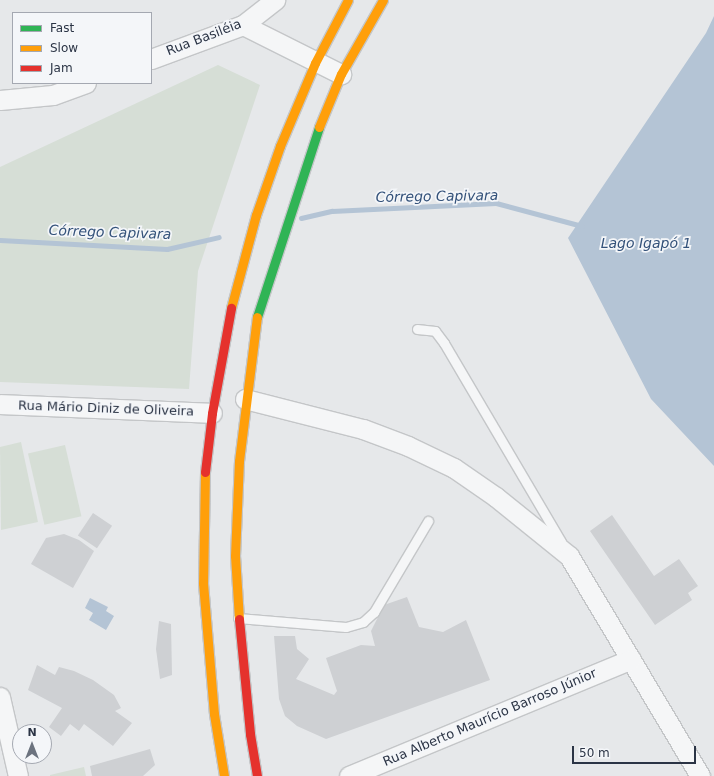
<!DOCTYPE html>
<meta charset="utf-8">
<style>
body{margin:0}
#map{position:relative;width:714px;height:776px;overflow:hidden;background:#e6e8ea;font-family:"DejaVu Sans",sans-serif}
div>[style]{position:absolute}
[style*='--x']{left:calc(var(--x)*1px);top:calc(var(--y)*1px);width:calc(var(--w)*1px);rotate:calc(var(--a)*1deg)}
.green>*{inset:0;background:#d6ded6;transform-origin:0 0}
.water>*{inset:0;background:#b4c4d5}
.stream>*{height:5px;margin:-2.5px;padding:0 2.5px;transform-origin:2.5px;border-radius:2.5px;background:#b4c4d5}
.building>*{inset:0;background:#ced0d3;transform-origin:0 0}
.roads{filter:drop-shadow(1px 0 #c4c6c8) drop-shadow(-1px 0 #c4c6c8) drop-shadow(0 1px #c4c6c8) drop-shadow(0 -1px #c4c6c8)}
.lane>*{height:9px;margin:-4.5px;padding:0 4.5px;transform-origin:4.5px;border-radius:4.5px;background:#f5f6f7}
.street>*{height:19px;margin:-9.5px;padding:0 9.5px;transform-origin:9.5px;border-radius:9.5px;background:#f5f6f7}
.fast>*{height:9px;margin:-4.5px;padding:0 4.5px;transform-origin:4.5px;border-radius:4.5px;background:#30b455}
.slow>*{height:9px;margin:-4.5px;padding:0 4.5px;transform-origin:4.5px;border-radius:4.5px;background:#ff9f0a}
.jam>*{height:9px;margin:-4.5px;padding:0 4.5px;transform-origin:4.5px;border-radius:4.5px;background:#e5322d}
span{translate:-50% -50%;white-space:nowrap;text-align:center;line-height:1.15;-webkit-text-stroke:3.5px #f4f6f9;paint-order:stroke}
.street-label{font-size:13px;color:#2b3445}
.water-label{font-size:14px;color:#34527a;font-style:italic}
.legend{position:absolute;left:12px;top:12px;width:140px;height:72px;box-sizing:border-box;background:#f4f6f9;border:1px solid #a4a8b1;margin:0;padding:5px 7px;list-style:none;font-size:12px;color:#2b3445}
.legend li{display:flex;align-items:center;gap:8px;height:20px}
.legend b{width:20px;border:1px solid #a4a8b1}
.north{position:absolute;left:12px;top:724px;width:40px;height:40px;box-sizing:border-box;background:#f4f6f9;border:1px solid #a4a8b1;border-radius:50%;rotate:0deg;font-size:11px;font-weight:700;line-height:16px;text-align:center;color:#2b3445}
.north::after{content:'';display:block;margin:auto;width:14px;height:18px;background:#6c737f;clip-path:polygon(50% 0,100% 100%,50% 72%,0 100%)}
.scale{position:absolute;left:572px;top:746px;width:124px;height:18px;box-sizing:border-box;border:2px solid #2b3445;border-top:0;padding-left:5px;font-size:12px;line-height:14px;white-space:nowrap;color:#2b3445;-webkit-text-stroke:3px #f4f6f9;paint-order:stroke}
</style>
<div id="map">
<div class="green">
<i style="clip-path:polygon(218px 65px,260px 85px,198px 271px,189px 389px,0 382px,0 167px)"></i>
<i style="clip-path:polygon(21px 442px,38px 522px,1px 530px,0 447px)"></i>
<i style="left:65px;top:445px;width:73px;height:38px;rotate:77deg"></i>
<i style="clip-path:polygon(84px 767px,86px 776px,50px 776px,50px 775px)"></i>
</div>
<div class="water">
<i style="clip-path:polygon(714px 16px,714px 466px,651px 399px,568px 238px,706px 33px)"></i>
<i style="clip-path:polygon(90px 598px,108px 607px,106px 611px,114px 616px,106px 630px,89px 620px,93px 613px,85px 608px)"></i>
</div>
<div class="stream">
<i style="--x:301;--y:218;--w:32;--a:-13"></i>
<i style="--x:332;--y:211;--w:164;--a:-2.8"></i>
<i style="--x:496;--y:203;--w:89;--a:15"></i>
<i style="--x:0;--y:240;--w:167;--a:3.1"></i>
<i style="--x:167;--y:249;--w:53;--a:-13"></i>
</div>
<div class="building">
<i style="left:93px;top:513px;width:23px;height:27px;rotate:34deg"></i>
<i style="clip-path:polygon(612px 515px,654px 576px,679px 559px,698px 586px,688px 593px,692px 600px,655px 625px,590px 531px)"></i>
<i style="clip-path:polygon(64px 534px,79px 540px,94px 551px,73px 588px,31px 564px,46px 538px)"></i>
<i style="clip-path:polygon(407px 597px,419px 627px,443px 632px,466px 620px,490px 680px,326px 739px,297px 726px,285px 716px,279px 699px,274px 636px,295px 636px,297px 649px,309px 659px,296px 679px,334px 695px,337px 691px,326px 658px,361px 645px,375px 646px,371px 631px,384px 605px)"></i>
<i style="clip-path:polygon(159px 621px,171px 624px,172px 675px,160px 679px,156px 649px)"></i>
<i style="clip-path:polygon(37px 665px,55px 675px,59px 667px,74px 671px,93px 680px,114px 695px,121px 708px,115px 711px,132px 723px,113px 746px,84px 724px,79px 731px,70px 724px,61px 736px,49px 727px,62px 708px,28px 690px)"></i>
<i style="clip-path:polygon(150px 749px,155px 765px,143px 776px,92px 776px,90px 766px)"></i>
</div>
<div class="roads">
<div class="lane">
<i style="--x:417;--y:329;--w:18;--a:6"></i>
<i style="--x:435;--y:331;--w:15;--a:53"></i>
<i style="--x:444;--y:343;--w:231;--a:59.5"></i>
<i style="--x:238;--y:618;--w:108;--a:4.8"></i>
<i style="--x:346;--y:627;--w:18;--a:-16"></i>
<i style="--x:363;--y:622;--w:15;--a:-42"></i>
<i style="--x:374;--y:612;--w:106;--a:-59.3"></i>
</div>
<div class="street">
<i style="--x:243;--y:25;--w:110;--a:26.6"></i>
<i style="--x:151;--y:59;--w:98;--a:-20.3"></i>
<i style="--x:243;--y:25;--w:41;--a:-38"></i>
<i style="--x:0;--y:100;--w:53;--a:-5.4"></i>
<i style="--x:53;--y:95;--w:35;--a:-20"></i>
<i style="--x:245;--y:399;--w:122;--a:14.3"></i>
<i style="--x:363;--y:429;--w:48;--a:20.7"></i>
<i style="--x:408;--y:446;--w:51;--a:25.6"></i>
<i style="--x:454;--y:468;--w:51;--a:34.6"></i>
<i style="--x:496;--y:497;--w:94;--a:38.9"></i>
<i style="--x:569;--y:556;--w:256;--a:59.2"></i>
<i style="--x:0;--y:404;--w:212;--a:2.4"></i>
<i style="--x:0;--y:697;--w:81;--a:77.2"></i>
<i style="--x:349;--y:776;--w:305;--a:-22.5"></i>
</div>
<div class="fast">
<i style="--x:257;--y:317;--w:200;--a:-71.9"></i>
</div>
<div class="slow">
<i style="--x:319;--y:127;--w:57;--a:-67.5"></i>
<i style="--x:341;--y:74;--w:85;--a:-60.4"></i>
<i style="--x:231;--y:308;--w:96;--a:-75"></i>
<i style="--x:256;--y:215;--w:73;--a:-70.8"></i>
<i style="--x:280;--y:146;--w:90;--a:-67.1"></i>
<i style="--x:315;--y:63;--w:71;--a:-62.4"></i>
<i style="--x:205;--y:472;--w:111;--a:91"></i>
<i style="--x:203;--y:583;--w:131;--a:85.2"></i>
<i style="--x:214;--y:714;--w:63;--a:80.8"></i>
<i style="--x:239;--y:619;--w:63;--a:-93.6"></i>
<i style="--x:235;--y:556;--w:95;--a:-87.6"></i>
<i style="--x:239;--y:461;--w:145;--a:-82.9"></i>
</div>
<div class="jam">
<i style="--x:205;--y:472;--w:59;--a:-83.2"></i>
<i style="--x:212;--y:413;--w:107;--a:-79.7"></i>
<i style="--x:239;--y:619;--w:116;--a:84.5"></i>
<i style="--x:250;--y:734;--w:43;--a:80.5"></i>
</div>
</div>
<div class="street-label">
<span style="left:204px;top:38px;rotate:-21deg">Rua Basiléia</span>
<span style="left:106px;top:409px;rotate:2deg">Rua Mário Diniz de Oliveira</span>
<span style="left:490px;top:718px;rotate:-23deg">Rua Alberto Maurício Barroso Júnior</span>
</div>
<div class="water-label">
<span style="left:437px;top:196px;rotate:-1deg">Córrego Capivara</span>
<span style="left:110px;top:232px;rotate:2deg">Córrego Capivara</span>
<span style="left:646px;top:243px">Lago Igapó 1</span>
</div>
<ul class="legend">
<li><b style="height:5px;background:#30b455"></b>Fast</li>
<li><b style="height:5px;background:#ff9f0a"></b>Slow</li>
<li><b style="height:5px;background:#e5322d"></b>Jam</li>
</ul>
<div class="north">N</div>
<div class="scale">50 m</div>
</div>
